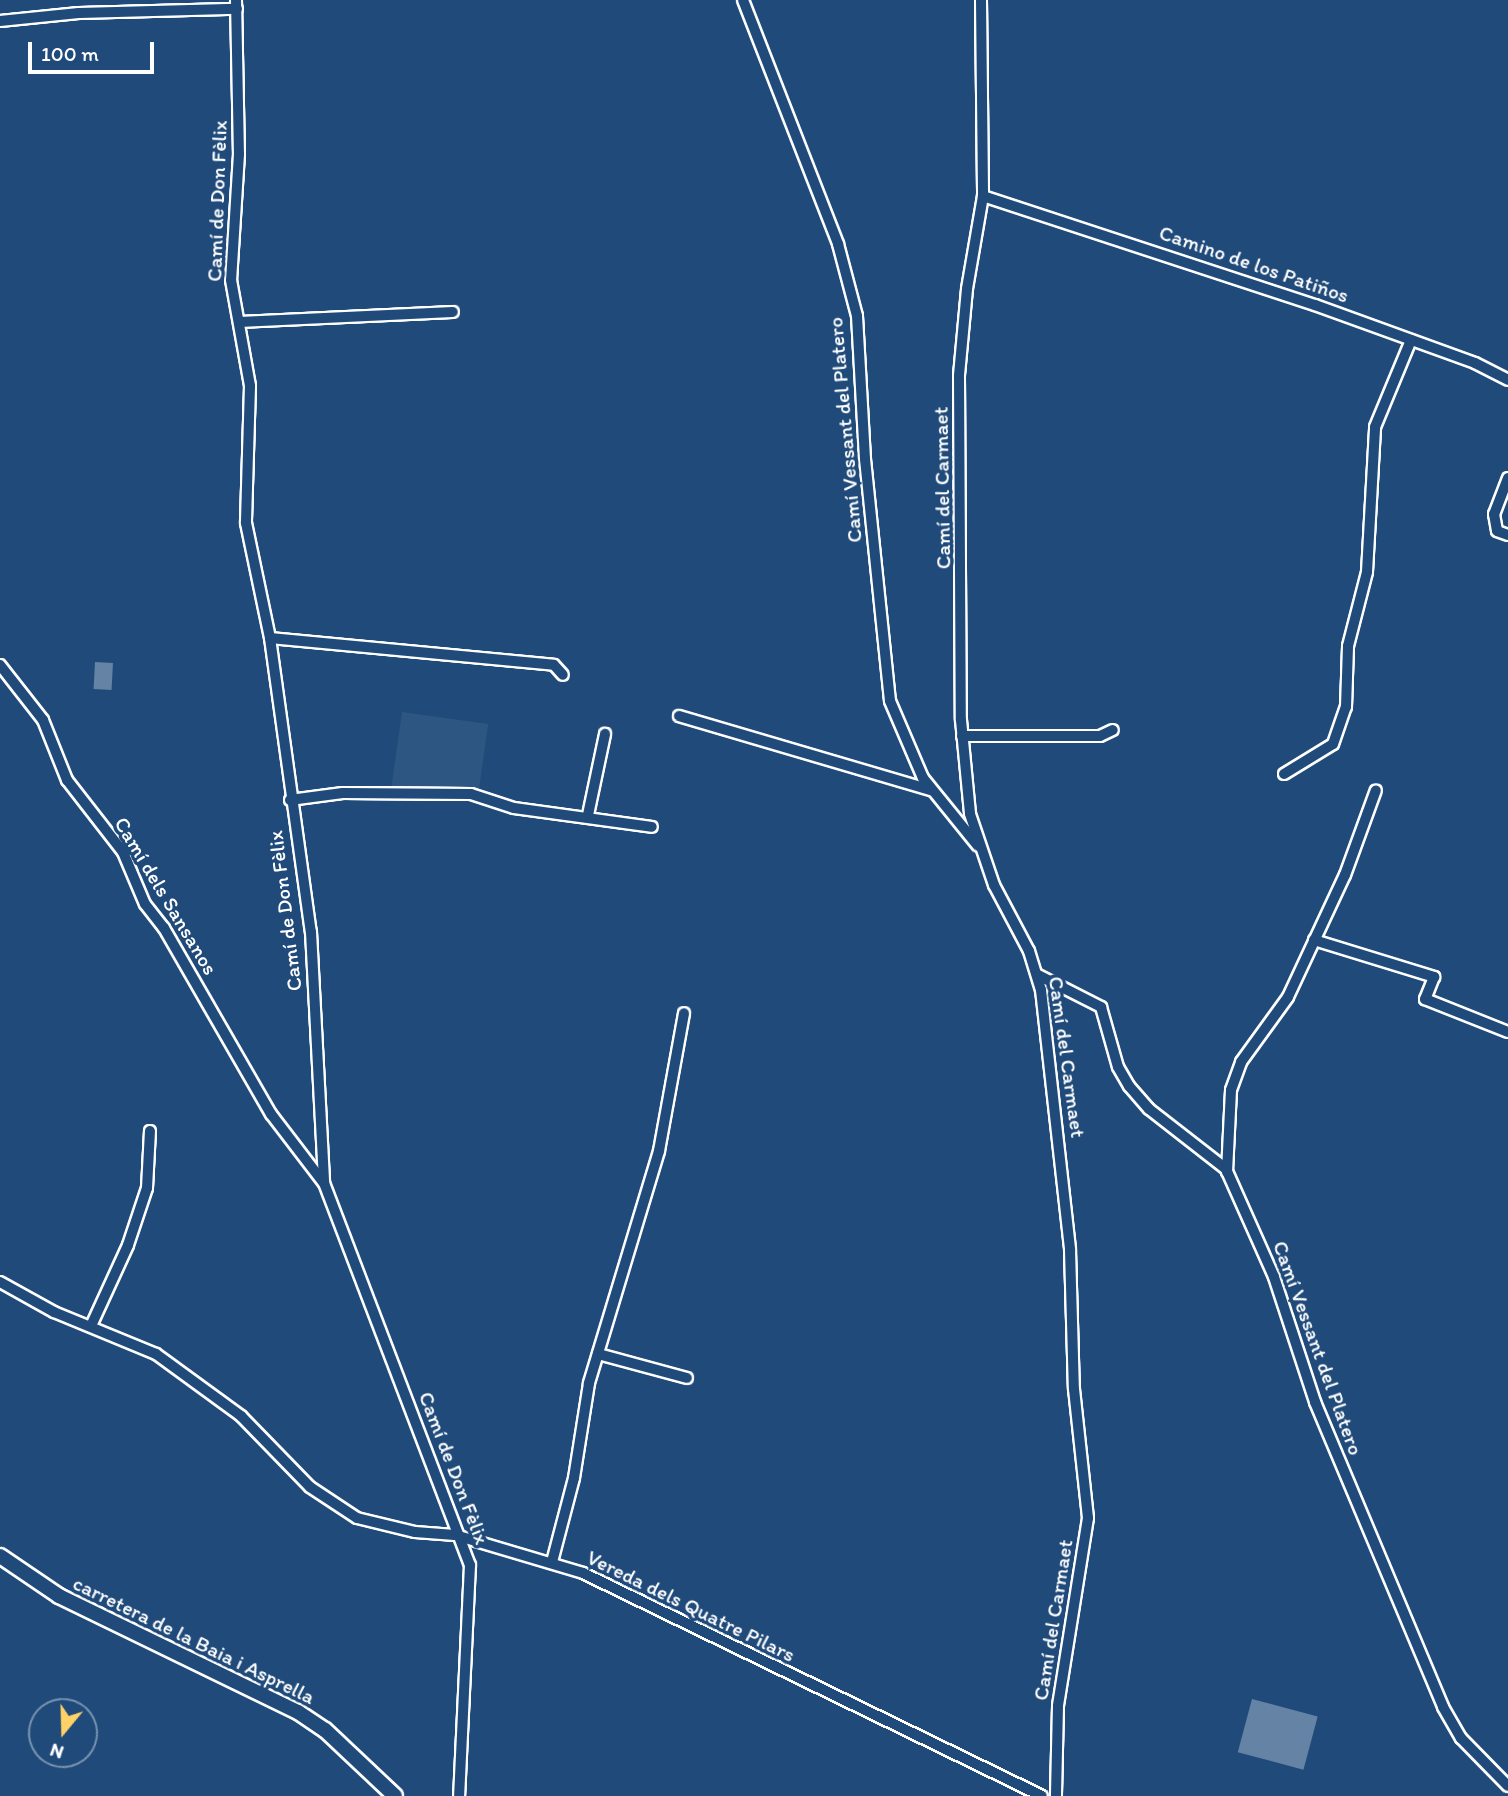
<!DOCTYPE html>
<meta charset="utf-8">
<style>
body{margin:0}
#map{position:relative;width:1508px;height:1796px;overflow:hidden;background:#1f4a7a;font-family:Itim,sans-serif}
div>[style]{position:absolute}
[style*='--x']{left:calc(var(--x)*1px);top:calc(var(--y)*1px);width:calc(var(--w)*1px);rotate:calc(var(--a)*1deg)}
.built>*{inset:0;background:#2e5683;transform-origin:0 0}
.water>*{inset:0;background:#6583a4;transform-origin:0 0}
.roads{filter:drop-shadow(2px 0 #fff) drop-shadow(-2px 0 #fff) drop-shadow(0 2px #fff) drop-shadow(0 -2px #fff)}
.minor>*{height:10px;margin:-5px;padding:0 5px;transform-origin:5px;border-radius:5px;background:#1f4a7a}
.secondary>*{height:14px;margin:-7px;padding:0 7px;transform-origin:7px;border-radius:7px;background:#1f4a7a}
span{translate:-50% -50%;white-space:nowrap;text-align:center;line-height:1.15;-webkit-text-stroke:7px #1f4a7a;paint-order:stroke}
.street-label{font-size:21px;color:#fff}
.north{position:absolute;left:28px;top:1698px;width:70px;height:70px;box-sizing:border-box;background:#1f4a7a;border:2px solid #7992af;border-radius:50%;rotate:199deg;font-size:19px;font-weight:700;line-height:28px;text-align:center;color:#fff}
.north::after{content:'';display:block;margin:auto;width:24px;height:32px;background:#ffd166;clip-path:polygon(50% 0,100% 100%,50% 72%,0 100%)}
.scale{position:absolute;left:28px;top:42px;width:126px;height:32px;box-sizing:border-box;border:4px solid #fff;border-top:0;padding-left:9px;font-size:21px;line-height:24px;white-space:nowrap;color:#fff;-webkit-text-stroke:5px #1f4a7a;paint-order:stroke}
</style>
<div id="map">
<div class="built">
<i style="left:402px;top:712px;width:87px;height:76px;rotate:8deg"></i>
</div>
<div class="water">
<i style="left:95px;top:662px;width:18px;height:27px;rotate:3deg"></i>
<i style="left:1252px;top:1699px;width:68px;height:55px;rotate:15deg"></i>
</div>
<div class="roads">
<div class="minor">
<i style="--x:236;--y:0;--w:154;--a:88.9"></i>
<i style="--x:239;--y:154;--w:126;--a:93.6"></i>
<i style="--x:231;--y:280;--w:108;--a:79.8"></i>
<i style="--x:250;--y:386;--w:137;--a:91.7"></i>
<i style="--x:246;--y:523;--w:117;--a:78.2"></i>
<i style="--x:270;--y:638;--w:297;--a:82.1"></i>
<i style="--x:311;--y:932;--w:251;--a:87"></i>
<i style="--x:324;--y:1183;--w:409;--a:69.1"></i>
<i style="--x:470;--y:1565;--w:231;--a:92.7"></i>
<i style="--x:743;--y:0;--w:262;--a:68.7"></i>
<i style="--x:838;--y:244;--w:74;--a:75.2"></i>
<i style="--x:857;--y:316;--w:143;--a:86.8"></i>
<i style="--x:865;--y:459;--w:243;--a:84.1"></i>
<i style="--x:890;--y:701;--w:84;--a:66.8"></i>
<i style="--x:923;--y:778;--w:87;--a:51"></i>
<i style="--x:981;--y:0;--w:196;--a:89.4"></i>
<i style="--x:983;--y:196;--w:94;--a:99.8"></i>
<i style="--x:967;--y:289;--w:87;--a:95.3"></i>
<i style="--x:959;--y:376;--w:344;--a:89.7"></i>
<i style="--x:961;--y:720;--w:94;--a:84.5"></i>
<i style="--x:970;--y:814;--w:75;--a:71.3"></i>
<i style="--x:994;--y:885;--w:75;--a:62.1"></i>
<i style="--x:1029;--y:951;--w:41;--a:72.9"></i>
<i style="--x:1041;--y:990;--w:262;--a:83.6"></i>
<i style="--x:1070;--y:1250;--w:139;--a:88.4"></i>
<i style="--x:1074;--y:1389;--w:130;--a:83.8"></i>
<i style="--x:1088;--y:1518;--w:190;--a:99.1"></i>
<i style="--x:1058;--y:1706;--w:90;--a:91.3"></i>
<i style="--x:0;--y:21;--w:79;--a:-5.8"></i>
<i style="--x:79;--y:13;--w:158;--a:-1.5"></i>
<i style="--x:983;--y:196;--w:349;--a:18.2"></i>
<i style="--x:1315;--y:305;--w:170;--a:19.9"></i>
<i style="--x:1475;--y:363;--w:37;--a:27"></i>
<i style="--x:239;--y:322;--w:214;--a:-2.7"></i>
<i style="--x:1508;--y:478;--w:39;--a:111"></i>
<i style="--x:1494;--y:514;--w:17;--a:80"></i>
<i style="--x:1497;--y:531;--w:12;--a:20"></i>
<i style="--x:270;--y:638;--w:285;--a:5.4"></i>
<i style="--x:554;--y:665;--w:13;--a:48"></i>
<i style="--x:0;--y:665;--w:70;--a:52"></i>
<i style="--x:43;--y:720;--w:65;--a:68.2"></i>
<i style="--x:67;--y:780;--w:91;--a:52.1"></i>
<i style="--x:123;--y:852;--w:56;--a:67.1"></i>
<i style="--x:145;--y:904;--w:31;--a:52"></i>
<i style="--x:164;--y:928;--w:215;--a:60.1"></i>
<i style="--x:271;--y:1114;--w:86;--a:52.6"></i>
<i style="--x:679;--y:716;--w:263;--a:16.4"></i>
<i style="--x:962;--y:736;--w:138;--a:0"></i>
<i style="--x:1100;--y:736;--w:14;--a:-25"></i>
<i style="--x:1284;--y:774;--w:57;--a:-31.5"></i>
<i style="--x:1333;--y:744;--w:39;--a:-71"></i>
<i style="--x:1346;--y:707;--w:61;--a:-88.1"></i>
<i style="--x:1348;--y:646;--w:76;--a:-75.6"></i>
<i style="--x:1367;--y:572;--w:145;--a:-86.8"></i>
<i style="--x:1375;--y:427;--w:94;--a:-67.5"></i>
<i style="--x:290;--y:800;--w:53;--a:-7.5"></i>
<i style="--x:343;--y:793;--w:128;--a:0.4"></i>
<i style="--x:471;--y:794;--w:45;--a:18"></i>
<i style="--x:514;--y:808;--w:139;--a:7.8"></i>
<i style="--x:588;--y:815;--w:83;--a:-78.1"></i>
<i style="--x:1314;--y:940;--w:126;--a:17.1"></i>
<i style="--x:1434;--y:977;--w:24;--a:112"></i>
<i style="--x:1425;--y:999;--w:89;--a:21.7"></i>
<i style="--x:1038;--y:975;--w:71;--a:26.9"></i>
<i style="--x:1101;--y:1007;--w:62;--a:74.2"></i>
<i style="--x:1118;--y:1067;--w:22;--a:60"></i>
<i style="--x:1129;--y:1086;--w:30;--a:49"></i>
<i style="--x:1149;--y:1109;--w:98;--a:37.9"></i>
<i style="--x:1226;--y:1169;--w:118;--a:66"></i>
<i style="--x:1274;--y:1277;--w:132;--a:71.8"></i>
<i style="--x:1315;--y:1402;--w:331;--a:67.2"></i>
<i style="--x:1443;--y:1707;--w:36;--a:60"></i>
<i style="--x:1461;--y:1738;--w:67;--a:45.6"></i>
<i style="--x:1227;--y:1172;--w:82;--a:-87.2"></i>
<i style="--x:1231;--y:1090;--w:30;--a:-70"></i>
<i style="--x:1241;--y:1062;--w:80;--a:-54.1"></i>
<i style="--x:1288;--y:997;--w:135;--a:-65"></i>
<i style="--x:1345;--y:875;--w:90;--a:-70"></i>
<i style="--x:0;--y:1282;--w:62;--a:29.1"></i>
<i style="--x:54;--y:1312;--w:110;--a:22.4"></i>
<i style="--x:156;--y:1354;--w:105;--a:36.1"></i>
<i style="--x:241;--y:1416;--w:99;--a:45.8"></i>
<i style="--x:310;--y:1487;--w:56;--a:33.4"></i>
<i style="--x:357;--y:1518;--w:60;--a:13.6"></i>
<i style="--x:415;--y:1532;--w:40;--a:4.3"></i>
<i style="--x:455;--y:1535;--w:134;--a:16.5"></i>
<i style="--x:583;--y:1573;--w:510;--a:25.91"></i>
<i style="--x:91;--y:1326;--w:89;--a:-65.4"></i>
<i style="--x:128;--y:1245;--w:60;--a:-71.6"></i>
<i style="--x:147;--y:1188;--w:57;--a:-87"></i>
<i style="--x:598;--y:1354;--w:92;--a:15.1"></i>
<i style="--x:552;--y:1562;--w:87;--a:-75.3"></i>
<i style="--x:574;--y:1478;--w:96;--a:-81"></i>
<i style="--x:589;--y:1383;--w:242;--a:-73.2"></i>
<i style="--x:659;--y:1151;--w:140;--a:-79.7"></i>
</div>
<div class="secondary">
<i style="--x:0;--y:1556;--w:71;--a:34.1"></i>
<i style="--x:59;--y:1596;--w:266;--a:25.9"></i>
<i style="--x:298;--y:1712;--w:32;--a:34"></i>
<i style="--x:325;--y:1730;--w:96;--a:43.3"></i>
</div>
</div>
<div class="street-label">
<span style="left:217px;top:201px;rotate:-88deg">Camí de Don Fèlix</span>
<span style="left:1254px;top:264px;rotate:19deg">Camino de los Patiños</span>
<span style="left:845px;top:430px;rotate:-95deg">Camí Vessant del Platero</span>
<span style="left:942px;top:488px;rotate:-91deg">Camí del Carmaet</span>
<span style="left:166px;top:896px;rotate:59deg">Camí dels Sansanos</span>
<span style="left:285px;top:911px;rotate:-97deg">Camí de Don Fèlix</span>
<span style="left:1067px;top:1057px;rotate:82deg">Camí del Carmaet</span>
<span style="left:1318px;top:1348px;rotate:70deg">Camí Vessant del Platero</span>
<span style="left:454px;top:1468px;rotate:69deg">Camí de Don Fèlix</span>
<span style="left:691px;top:1606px;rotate:26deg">Vereda dels Quatre Pilars</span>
<span style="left:1053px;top:1620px;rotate:-81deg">Camí del Carmaet</span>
<span style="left:194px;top:1640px;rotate:26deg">carretera de la Baia i Asprella</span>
</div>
<div class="north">N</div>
<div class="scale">100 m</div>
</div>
